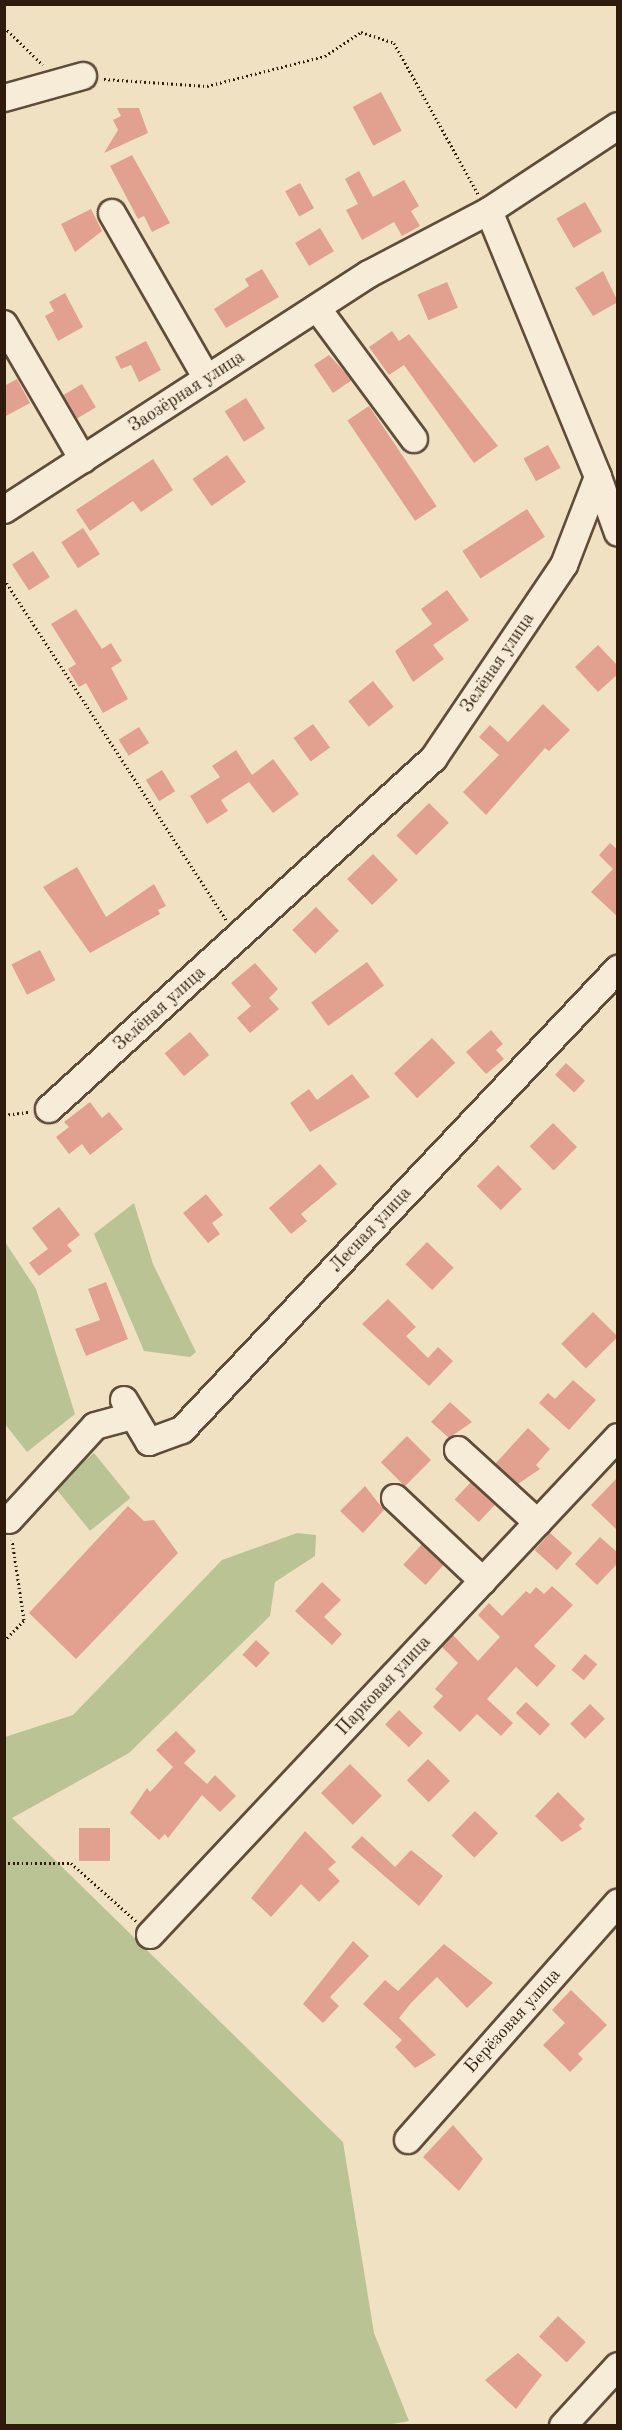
<!DOCTYPE html>
<meta charset="utf-8">
<style>
body{margin:0}
#map{position:relative;width:622px;height:2430px;overflow:hidden;background:#f1e1c3;font-family:"Old Standard TT",serif}
div>[style]{position:absolute}
[style*='--x']{left:calc(var(--x)*1px);top:calc(var(--y)*1px);width:calc(var(--w)*1px);rotate:calc(var(--a)*1deg)}
.green>*{inset:0;background:#bac394;transform-origin:0 0}
.building>*{inset:0;background:#e2a08f;transform-origin:0 0}
.path>*{height:3px;margin-top:-1.5px;transform-origin:0;background:repeating-linear-gradient(90deg,#2e1b0b 0 1.5px,transparent 0 4.5px)}
.roads{filter:drop-shadow(2px 0 #5f4c39) drop-shadow(-2px 0 #5f4c39) drop-shadow(0 2px #5f4c39) drop-shadow(0 -2px #5f4c39)}
.minor>*{height:26px;margin:-13px;padding:0 13px;transform-origin:13px;border-radius:13px;background:#f6ecd8}
span{translate:-50% -50%;white-space:nowrap;text-align:center;line-height:1.15;-webkit-text-stroke:6px #f6ecd8;paint-order:stroke}
.street-label{font-size:18px;color:#2e1b0b}
.frame{position:absolute;inset:0;border:6px solid #2e1b0b;pointer-events:none}
</style>
<div id="map">
<div class="green">
<i style="clip-path:polygon(134px 1203px,153px 1264px,196px 1352px,190px 1357px,144px 1351px,94px 1234px)"></i>
<i style="clip-path:polygon(5px 1242px,36px 1289px,75px 1414px,27px 1452px,5px 1424px)"></i>
<i style="left:94px;top:1453px;width:58px;height:52px;rotate:51deg"></i>
<i style="clip-path:polygon(297px 1533px,316px 1535px,315px 1556px,275px 1582px,270px 1616px,129px 1753px,12px 1818px,343px 2142px,374px 2333px,409px 2421px,381px 2426px,5px 2425px,5px 1737px,73px 1715px,222px 1560px)"></i>
</div>
<div class="building">
<i style="left:381px;top:92px;width:44px;height:32px;rotate:62deg"></i>
<i style="clip-path:polygon(117px 108px,139px 108px,148px 133px,104px 153px,118px 130px,113px 120px,121px 116px)"></i>
<i style="clip-path:polygon(132px 155px,170px 223px,152px 232px,144px 216px,138px 219px,110px 166px)"></i>
<i style="clip-path:polygon(359px 171px,373px 197px,404px 180px,419px 206px,411px 211px,420px 226px,402px 236px,394px 222px,362px 240px,346px 210px,358px 204px,345px 179px)"></i>
<i style="left:300px;top:183px;width:29px;height:17px;rotate:61deg"></i>
<i style="left:585px;top:202px;width:34px;height:33px;rotate:60deg"></i>
<i style="clip-path:polygon(91px 209px,102px 231px,75px 252px,61px 224px)"></i>
<i style="left:320px;top:228px;width:27px;height:29px;rotate:59deg"></i>
<i style="clip-path:polygon(262px 269px,279px 297px,226px 328px,214px 309px,249px 286px,245px 279px)"></i>
<i style="clip-path:polygon(603px 271px,618px 302px,593px 316px,575px 288px)"></i>
<i style="left:447px;top:282px;width:28px;height:32px;rotate:67deg"></i>
<i style="clip-path:polygon(65px 293px,83px 327px,58px 341px,45px 316px,54px 311px,49px 302px)"></i>
<i style="clip-path:polygon(392px 331px,399px 341px,409px 334px,498px 446px,474px 463px,404px 365px,389px 375px,369px 347px)"></i>
<i style="clip-path:polygon(146px 341px,161px 370px,139px 382px,131px 365px,121px 369px,115px 357px)"></i>
<i style="clip-path:polygon(329px 355px,352px 380px,333px 393px,314px 365px)"></i>
<i style="clip-path:polygon(17px 379px,30px 403px,4px 417px,4px 386px)"></i>
<i style="left:82px;top:384px;width:27px;height:22px;rotate:59deg"></i>
<i style="left:246px;top:398px;width:36px;height:25px;rotate:58deg"></i>
<i style="left:369px;top:406px;width:121px;height:26px;rotate:56deg"></i>
<i style="left:548px;top:445px;width:26px;height:28px;rotate:61deg"></i>
<i style="left:227px;top:455px;width:33px;height:42px;rotate:55deg"></i>
<i style="clip-path:polygon(153px 459px,173px 490px,141px 512px,133px 501px,90px 531px,76px 510px)"></i>
<i style="left:527px;top:509px;width:33px;height:77px;rotate:57deg"></i>
<i style="left:83px;top:528px;width:31px;height:26px;rotate:57deg"></i>
<i style="left:33px;top:551px;width:31px;height:25px;rotate:57deg"></i>
<i style="clip-path:polygon(447px 590px,469px 620px,433px 645px,444px 659px,413px 682px,395px 651px,432px 624px,421px 609px)"></i>
<i style="clip-path:polygon(76px 609px,102px 649px,111px 643px,122px 661px,111px 668px,128px 699px,103px 713px,86px 683px,79px 687px,68px 669px,76px 664px,51px 624px)"></i>
<i style="clip-path:polygon(598px 645px,618px 666px,618px 674px,598px 692px,575px 667px)"></i>
<i style="left:373px;top:681px;width:33px;height:32px;rotate:51deg"></i>
<i style="clip-path:polygon(543px 704px,570px 730px,549px 751px,545px 748px,486px 815px,463px 792px,499px 755px,479px 737px,490px 725px,508px 742px)"></i>
<i style="left:313px;top:724px;width:29px;height:24px;rotate:54deg"></i>
<i style="left:139px;top:727px;width:19px;height:24px;rotate:58deg"></i>
<i style="clip-path:polygon(236px 750px,252px 775px,273px 759px,299px 794px,273px 813px,249px 782px,221px 800px,228px 811px,207px 824px,190px 796px,220px 777px,212px 766px)"></i>
<i style="left:162px;top:770px;width:25px;height:19px;rotate:58deg"></i>
<i style="left:429px;top:803px;width:28px;height:46px;rotate:45deg"></i>
<i style="clip-path:polygon(610px 843px,618px 850px,618px 917px,591px 892px,613px 869px,599px 855px)"></i>
<i style="left:373px;top:854px;width:36px;height:36px;rotate:46deg"></i>
<i style="clip-path:polygon(77px 867px,106px 917px,154px 884px,166px 906px,158px 910px,160px 914px,90px 953px,43px 887px)"></i>
<i style="left:316px;top:907px;width:33px;height:33px;rotate:46deg"></i>
<i style="left:40px;top:950px;width:34px;height:32px;rotate:63deg"></i>
<i style="left:367px;top:962px;width:29px;height:69px;rotate:54deg"></i>
<i style="clip-path:polygon(255px 963px,278px 989px,269px 998px,279px 1009px,250px 1033px,237px 1018px,251px 1006px,231px 983px)"></i>
<i style="clip-path:polygon(491px 1030px,503px 1044px,496px 1050px,504px 1059px,486px 1074px,466px 1052px)"></i>
<i style="left:190px;top:1032px;width:30px;height:33px;rotate:50deg"></i>
<i style="left:432px;top:1038px;width:34px;height:52px;rotate:47deg"></i>
<i style="left:566px;top:1063px;width:26px;height:16px;rotate:43deg"></i>
<i style="clip-path:polygon(352px 1074px,370px 1097px,310px 1132px,290px 1103px,309px 1089px,317px 1100px)"></i>
<i style="clip-path:polygon(90px 1102px,102px 1118px,109px 1112px,123px 1129px,90px 1155px,82px 1144px,69px 1154px,56px 1137px,69px 1127px,64px 1122px)"></i>
<i style="left:553px;top:1123px;width:34px;height:33px;rotate:45deg"></i>
<i style="clip-path:polygon(320px 1164px,337px 1184px,301px 1214px,307px 1221px,291px 1234px,269px 1208px)"></i>
<i style="left:498px;top:1165px;width:34px;height:30px;rotate:45deg"></i>
<i style="clip-path:polygon(206px 1194px,223px 1215px,212px 1223px,220px 1234px,208px 1243px,183px 1213px)"></i>
<i style="clip-path:polygon(59px 1207px,80px 1235px,67px 1245px,72px 1251px,39px 1276px,29px 1263px,48px 1249px,32px 1228px)"></i>
<i style="left:427px;top:1242px;width:37px;height:31px;rotate:44deg"></i>
<i style="clip-path:polygon(106px 1282px,128px 1339px,86px 1356px,75px 1329px,100px 1320px,88px 1289px)"></i>
<i style="clip-path:polygon(388px 1299px,416px 1327px,406px 1336px,428px 1358px,438px 1347px,453px 1361px,429px 1386px,362px 1324px)"></i>
<i style="left:593px;top:1312px;width:35px;height:45px;rotate:45deg"></i>
<i style="clip-path:polygon(573px 1380px,596px 1400px,569px 1430px,539px 1403px,548px 1393px,555px 1399px)"></i>
<i style="clip-path:polygon(450px 1402px,472px 1422px,449px 1438px,431px 1422px)"></i>
<i style="clip-path:polygon(528px 1428px,550px 1449px,536px 1465px,540px 1469px,518px 1484px,495px 1464px)"></i>
<i style="left:407px;top:1436px;width:34px;height:37px;rotate:45deg"></i>
<i style="clip-path:polygon(618px 1477px,618px 1531px,591px 1505px)"></i>
<i style="left:471px;top:1482px;width:33px;height:24px;rotate:43deg"></i>
<i style="clip-path:polygon(365px 1486px,384px 1510px,363px 1533px,340px 1511px)"></i>
<i style="clip-path:polygon(128px 1506px,144px 1521px,154px 1520px,178px 1553px,76px 1659px,29px 1613px)"></i>
<i style="left:550px;top:1533px;width:30px;height:23px;rotate:42deg"></i>
<i style="clip-path:polygon(600px 1537px,618px 1553px,618px 1563px,597px 1585px,575px 1564px)"></i>
<i style="left:422px;top:1544px;width:30px;height:28px;rotate:42deg"></i>
<i style="clip-path:polygon(322px 1582px,341px 1600px,324px 1617px,342px 1634px,332px 1645px,295px 1611px)"></i>
<i style="clip-path:polygon(552px 1586px,573px 1605px,534px 1646px,556px 1666px,537px 1687px,516px 1667px,487px 1699px,513px 1723px,501px 1736px,477px 1714px,460px 1732px,433px 1707px,443px 1696px,435px 1689px,458px 1663px,442px 1647px,453px 1635px,478px 1661px,500px 1637px,478px 1615px,489px 1603px,502px 1616px,526px 1591px,530px 1594px,536px 1587px,544px 1594px)"></i>
<i style="left:256px;top:1640px;width:19px;height:20px;rotate:43deg"></i>
<i style="left:585px;top:1654px;width:16px;height:21px;rotate:40deg"></i>
<i style="left:526px;top:1702px;width:33px;height:15px;rotate:43deg"></i>
<i style="left:590px;top:1704px;width:21px;height:28px;rotate:45deg"></i>
<i style="left:399px;top:1710px;width:33px;height:20px;rotate:44deg"></i>
<i style="clip-path:polygon(176px 1731px,196px 1751px,184px 1763px,207px 1784px,215px 1775px,236px 1796px,220px 1812px,202px 1795px,168px 1838px,165px 1834px,159px 1840px,130px 1813px,147px 1788px,150px 1792px,173px 1767px,156px 1750px)"></i>
<i style="left:428px;top:1759px;width:31px;height:30px;rotate:45deg"></i>
<i style="left:350px;top:1764px;width:45px;height:41px;rotate:45deg"></i>
<i style="clip-path:polygon(558px 1792px,585px 1819px,579px 1825px,582px 1829px,562px 1842px,535px 1816px)"></i>
<i style="left:475px;top:1811px;width:32px;height:34px;rotate:44deg"></i>
<i style="left:79px;top:1828px;width:31px;height:33px"></i>
<i style="clip-path:polygon(305px 1831px,336px 1862px,328px 1869px,340px 1881px,319px 1902px,301px 1884px,271px 1917px,251px 1898px)"></i>
<i style="clip-path:polygon(362px 1836px,395px 1867px,411px 1850px,443px 1876px,419px 1906px,351px 1847px)"></i>
<i style="clip-path:polygon(353px 1941px,369px 1956px,330px 1997px,339px 2006px,323px 2023px,303px 2004px)"></i>
<i style="clip-path:polygon(444px 1944px,493px 1983px,467px 2008px,437px 1977px,411px 2003px,399px 2018px,436px 2055px,415px 2068px,395px 2047px,402px 2040px,363px 2004px,385px 1980px,398px 1991px)"></i>
<i style="clip-path:polygon(571px 1990px,607px 2025px,578px 2054px,583px 2059px,570px 2072px,543px 2045px,565px 2023px,552px 2010px)"></i>
<i style="clip-path:polygon(453px 2125px,483px 2159px,459px 2191px,423px 2157px)"></i>
<i style="left:558px;top:2316px;width:38px;height:28px;rotate:43deg"></i>
<i style="clip-path:polygon(518px 2353px,542px 2375px,516px 2409px,485px 2380px)"></i>
</div>
<div class="path">
<i style="--x:4;--y:27;--w:54;--a:44.3"></i>
<i style="--x:104;--y:79;--w:103;--a:3.9"></i>
<i style="--x:207;--y:86;--w:122;--a:-14.3"></i>
<i style="--x:325;--y:56;--w:43;--a:-33.7"></i>
<i style="--x:361;--y:32;--w:35;--a:18"></i>
<i style="--x:394;--y:43;--w:173;--a:60.9"></i>
<i style="--x:4;--y:579;--w:407;--a:56.9"></i>
<i style="--x:4;--y:1115;--w:26;--a:-7"></i>
<i style="--x:4;--y:1641;--w:29;--a:-46"></i>
<i style="--x:24;--y:1620;--w:81;--a:-98.5"></i>
<i style="--x:4;--y:1863;--w:67;--a:0"></i>
<i style="--x:71;--y:1863;--w:87;--a:41.7"></i>
</div>
<div class="roads">
<div class="minor">
<i style="--x:4;--y:98;--w:82;--a:-15.6"></i>
<i style="--x:489;--y:211;--w:154;--a:-33.4"></i>
<i style="--x:112;--y:213;--w:191;--a:60.2"></i>
<i style="--x:317;--y:308;--w:163;--a:53.5"></i>
<i style="--x:4;--y:324;--w:157;--a:59.8"></i>
<i style="--x:598;--y:477;--w:59;--a:70.3"></i>
<i style="--x:4;--y:510;--w:435;--a:-32.9"></i>
<i style="--x:369;--y:274;--w:136;--a:-27.7"></i>
<i style="--x:489;--y:211;--w:287;--a:67.7"></i>
<i style="--x:598;--y:477;--w:94;--a:111.1"></i>
<i style="--x:564;--y:565;--w:233;--a:124"></i>
<i style="--x:434;--y:758;--w:521;--a:137.64"></i>
<i style="--x:124;--y:1400;--w:49;--a:59.2"></i>
<i style="--x:149;--y:1442;--w:35;--a:-20"></i>
<i style="--x:182;--y:1430;--w:635;--a:-46.6"></i>
<i style="--x:458;--y:1450;--w:108;--a:42.4"></i>
<i style="--x:395;--y:1498;--w:121;--a:43.3"></i>
<i style="--x:9;--y:1520;--w:127;--a:-47.5"></i>
<i style="--x:95;--y:1426;--w:39;--a:-15"></i>
<i style="--x:150;--y:1935;--w:683;--a:-46.78"></i>
<i style="--x:408;--y:2140;--w:317;--a:-48.5"></i>
<i style="--x:563;--y:2426;--w:81;--a:-47.5"></i>
</div>
</div>
<div class="street-label">
<span style="left:187px;top:392px;rotate:-33deg">Заозёрная улица</span>
<span style="left:498px;top:663px;rotate:-56deg">Зелёная улица</span>
<span style="left:160px;top:1009px;rotate:-42deg">Зелёная улица</span>
<span style="left:371px;top:1230px;rotate:-47deg">Лесная улица</span>
<span style="left:384px;top:1686px;rotate:-47deg">Парковая улица</span>
<span style="left:513px;top:2021px;rotate:-48deg">Берёзовая улица</span>
</div>
<div class="frame"></div>
</div>
